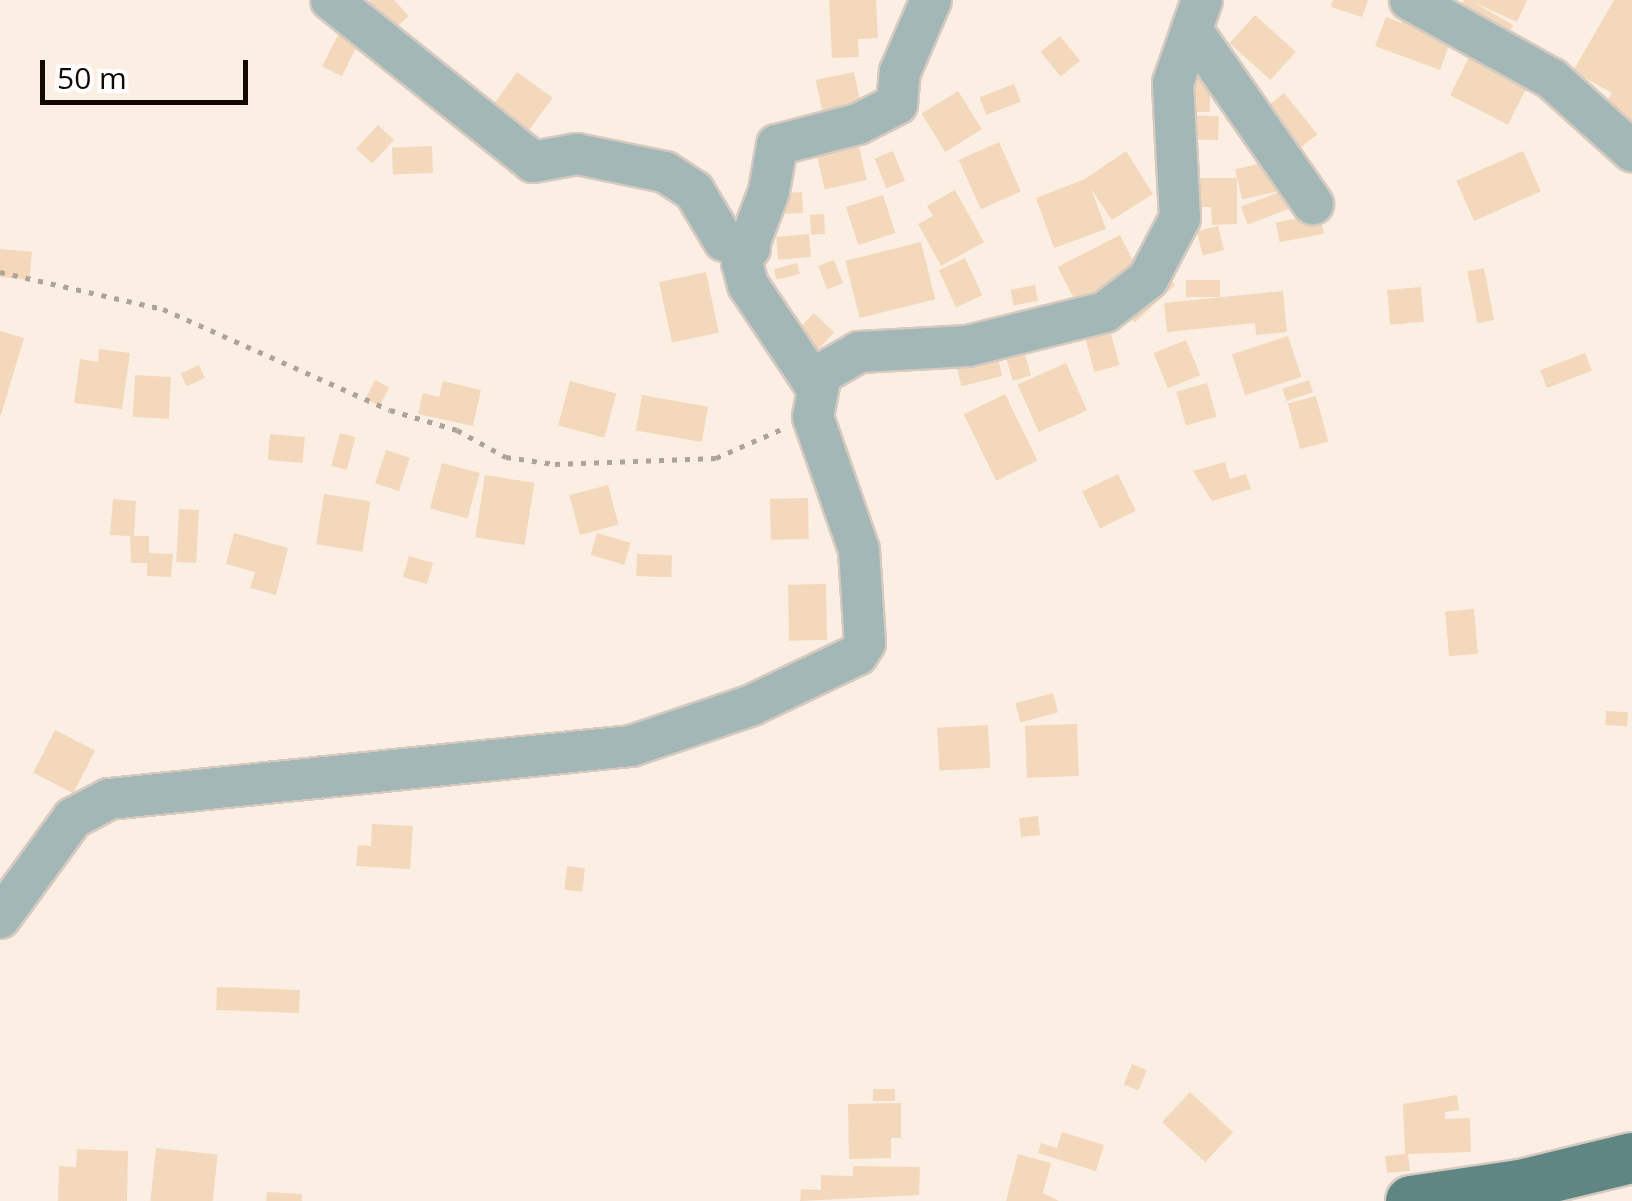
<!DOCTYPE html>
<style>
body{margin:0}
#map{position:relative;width:1632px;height:1201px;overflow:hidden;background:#fbefe4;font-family:"Open Sans",sans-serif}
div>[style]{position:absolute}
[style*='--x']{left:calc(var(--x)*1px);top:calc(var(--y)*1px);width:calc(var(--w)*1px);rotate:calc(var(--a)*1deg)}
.building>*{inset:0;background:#f4d8bb;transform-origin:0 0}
.path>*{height:5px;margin-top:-2.5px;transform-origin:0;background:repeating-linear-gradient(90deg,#aea399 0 5px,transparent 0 13px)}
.roads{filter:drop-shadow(2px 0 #d6cac0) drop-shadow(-2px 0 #d6cac0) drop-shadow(0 2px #d6cac0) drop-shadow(0 -2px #d6cac0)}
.minor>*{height:40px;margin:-20px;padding:0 20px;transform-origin:20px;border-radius:20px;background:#a3b7b6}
.major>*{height:50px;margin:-25px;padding:0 25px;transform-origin:25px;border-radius:25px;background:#608684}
span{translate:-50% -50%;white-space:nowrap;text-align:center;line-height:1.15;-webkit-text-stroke:8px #fff;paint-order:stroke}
.scale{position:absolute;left:40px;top:60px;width:208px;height:45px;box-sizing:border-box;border:5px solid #130902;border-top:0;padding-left:12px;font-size:30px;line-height:35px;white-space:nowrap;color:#130902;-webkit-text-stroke:8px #fff;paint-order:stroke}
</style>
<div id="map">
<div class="building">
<i style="clip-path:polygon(370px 0,394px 0,409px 16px,390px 33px,364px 6px)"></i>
<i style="clip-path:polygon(829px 0,876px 0,878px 38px,858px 39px,859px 57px,832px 58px)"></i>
<i style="clip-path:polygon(1333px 0,1368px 0,1362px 17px,1331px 7px)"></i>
<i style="clip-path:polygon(1464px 0,1527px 0,1517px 22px,1473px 2px,1513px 25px,1506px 39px,1457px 12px)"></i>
<i style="clip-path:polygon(1614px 0,1632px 0,1632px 120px,1605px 105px,1612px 93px,1573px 71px)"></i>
<i style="left:1255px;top:15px;width:55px;height:38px;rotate:42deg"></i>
<i style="clip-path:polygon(1405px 16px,1453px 34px,1440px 70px,1375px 46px,1386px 17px,1402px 23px)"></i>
<i style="left:338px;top:35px;width:22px;height:35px;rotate:27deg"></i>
<i style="left:1060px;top:36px;width:32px;height:25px;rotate:51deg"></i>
<i style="left:1474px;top:48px;width:65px;height:53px;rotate:27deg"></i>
<i style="left:1183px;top:58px;width:27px;height:54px"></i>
<i style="left:517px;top:72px;width:44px;height:42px;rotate:36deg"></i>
<i style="left:854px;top:72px;width:39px;height:39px;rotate:78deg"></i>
<i style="left:1014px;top:84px;width:19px;height:37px;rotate:69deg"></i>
<i style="left:958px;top:91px;width:45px;height:43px;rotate:58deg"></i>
<i style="left:1284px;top:93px;width:53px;height:33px;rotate:51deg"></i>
<i style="left:1182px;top:115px;width:37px;height:24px;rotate:2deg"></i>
<i style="left:378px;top:125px;width:22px;height:32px;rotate:43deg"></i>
<i style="left:857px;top:138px;width:43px;height:43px;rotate:77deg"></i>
<i style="left:999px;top:142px;width:54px;height:44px;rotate:66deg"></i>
<i style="left:432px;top:146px;width:27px;height:40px;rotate:88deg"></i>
<i style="left:893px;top:151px;width:32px;height:20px;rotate:68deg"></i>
<i style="clip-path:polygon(1126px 151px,1153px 194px,1112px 220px,1091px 189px,1106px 229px,1054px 248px,1036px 198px,1085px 179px)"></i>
<i style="left:1523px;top:151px;width:44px;height:73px;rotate:66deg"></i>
<i style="left:1275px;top:160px;width:31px;height:41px;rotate:77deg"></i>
<i style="clip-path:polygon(1199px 178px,1237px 178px,1237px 224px,1212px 225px,1211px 207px,1200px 207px)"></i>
<i style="left:1295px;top:186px;width:19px;height:58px;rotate:69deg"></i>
<i style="clip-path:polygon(955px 190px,984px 242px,941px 266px,918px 224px,933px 216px,927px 206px)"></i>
<i style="left:802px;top:192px;width:21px;height:22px;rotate:87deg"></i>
<i style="left:883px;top:195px;width:40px;height:39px;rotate:72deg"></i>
<i style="left:824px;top:214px;width:20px;height:14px;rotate:87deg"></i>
<i style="left:1320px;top:214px;width:20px;height:45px;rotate:79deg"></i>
<i style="left:1218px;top:226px;width:25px;height:22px;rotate:76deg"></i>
<i style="left:809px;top:234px;width:23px;height:33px;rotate:85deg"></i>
<i style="left:1120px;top:235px;width:42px;height:70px;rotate:63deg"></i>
<i style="left:921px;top:242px;width:59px;height:78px;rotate:76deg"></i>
<i style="left:0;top:249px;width:32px;height:28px;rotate:5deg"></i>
<i style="left:965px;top:258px;width:41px;height:29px;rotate:65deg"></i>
<i style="left:834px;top:260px;width:25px;height:17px;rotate:69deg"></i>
<i style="left:797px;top:263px;width:11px;height:24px;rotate:75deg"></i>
<i style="left:1484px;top:268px;width:53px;height:17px;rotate:79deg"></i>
<i style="left:1160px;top:269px;width:22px;height:55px;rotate:47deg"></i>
<i style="left:706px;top:272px;width:62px;height:48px;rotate:78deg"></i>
<i style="left:1220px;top:280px;width:17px;height:34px;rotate:90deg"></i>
<i style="left:1035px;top:285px;width:16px;height:25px;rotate:79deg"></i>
<i style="left:1421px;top:287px;width:35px;height:34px;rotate:85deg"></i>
<i style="clip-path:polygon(1283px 291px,1287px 332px,1256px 335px,1255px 323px,1167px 332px,1164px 303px)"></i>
<i style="left:814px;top:313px;width:28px;height:33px;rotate:44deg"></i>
<i style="left:1106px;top:315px;width:52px;height:26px;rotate:75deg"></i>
<i style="clip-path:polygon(0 331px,24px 338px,1px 415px,0 415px)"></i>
<i style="left:1288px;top:336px;width:43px;height:59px;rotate:72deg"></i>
<i style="left:1186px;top:340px;width:38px;height:35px;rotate:68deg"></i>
<i style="left:1021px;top:341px;width:36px;height:19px;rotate:74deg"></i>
<i style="left:995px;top:347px;width:30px;height:42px;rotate:76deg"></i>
<i style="clip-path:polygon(99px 349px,130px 353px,122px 409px,74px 403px,80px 359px,98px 362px)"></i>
<i style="left:1585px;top:353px;width:19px;height:48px;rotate:69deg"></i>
<i style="left:1066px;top:363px;width:52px;height:53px;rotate:66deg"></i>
<i style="left:199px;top:365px;width:14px;height:20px;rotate:65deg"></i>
<i style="left:135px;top:375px;width:36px;height:42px;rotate:3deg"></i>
<i style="left:375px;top:380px;width:16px;height:21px;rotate:27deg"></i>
<i style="left:1309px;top:380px;width:13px;height:28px;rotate:72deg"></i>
<i style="clip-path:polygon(443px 381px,481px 390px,473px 426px,418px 414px,423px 393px,439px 397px)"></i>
<i style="left:570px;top:381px;width:48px;height:46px;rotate:15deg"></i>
<i style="left:1207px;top:383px;width:35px;height:32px;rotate:74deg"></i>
<i style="left:1005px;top:394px;width:74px;height:46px;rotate:64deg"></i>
<i style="left:642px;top:395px;width:67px;height:36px;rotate:10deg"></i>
<i style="left:1316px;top:396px;width:47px;height:29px;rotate:75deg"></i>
<i style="left:340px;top:433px;width:16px;height:34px;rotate:15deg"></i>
<i style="left:270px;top:434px;width:35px;height:26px;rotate:5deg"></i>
<i style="left:386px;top:450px;width:25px;height:35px;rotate:18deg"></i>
<i style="clip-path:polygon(1225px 462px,1230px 479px,1246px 474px,1251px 489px,1212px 501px,1193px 471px)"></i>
<i style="left:442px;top:463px;width:39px;height:47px;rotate:15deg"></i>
<i style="left:1118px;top:474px;width:41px;height:40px;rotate:64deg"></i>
<i style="left:485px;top:475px;width:50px;height:63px;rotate:9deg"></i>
<i style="left:608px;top:485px;width:41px;height:40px;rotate:75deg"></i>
<i style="left:324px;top:494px;width:47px;height:51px;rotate:9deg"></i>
<i style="left:808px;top:498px;width:41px;height:38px;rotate:89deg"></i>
<i style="clip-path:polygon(113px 499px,136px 501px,134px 536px,149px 536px,149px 553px,173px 554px,171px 577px,147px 576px,147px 563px,131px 563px,130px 536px,110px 535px)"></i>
<i style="left:179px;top:509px;width:20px;height:53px;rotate:3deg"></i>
<i style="clip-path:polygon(234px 533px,288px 548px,276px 595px,250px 588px,255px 572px,226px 564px)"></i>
<i style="left:597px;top:533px;width:35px;height:23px;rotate:16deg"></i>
<i style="left:637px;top:554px;width:35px;height:22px;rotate:2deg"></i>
<i style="left:409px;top:556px;width:25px;height:22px;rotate:16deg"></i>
<i style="left:826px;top:584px;width:56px;height:38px;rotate:89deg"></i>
<i style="left:1474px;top:609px;width:45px;height:29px;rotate:85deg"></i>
<i style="left:1053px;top:693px;width:20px;height:39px;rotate:75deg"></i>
<i style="left:1606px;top:711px;width:22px;height:14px;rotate:3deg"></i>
<i style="left:1077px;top:724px;width:52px;height:52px;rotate:88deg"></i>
<i style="left:988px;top:725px;width:43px;height:51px;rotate:87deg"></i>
<i style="left:55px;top:730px;width:45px;height:48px;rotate:27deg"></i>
<i style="left:1038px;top:816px;width:19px;height:19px;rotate:84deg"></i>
<i style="clip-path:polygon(372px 824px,413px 826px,410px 869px,356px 866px,358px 845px,371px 846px)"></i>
<i style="left:567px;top:866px;width:18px;height:24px;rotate:6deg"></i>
<i style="left:217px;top:987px;width:83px;height:23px;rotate:2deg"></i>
<i style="left:1132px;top:1064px;width:16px;height:22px;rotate:22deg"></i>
<i style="left:873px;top:1089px;width:22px;height:12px"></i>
<i style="left:1190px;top:1092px;width:59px;height:41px;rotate:43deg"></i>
<i style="clip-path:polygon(1457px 1095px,1459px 1110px,1445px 1112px,1445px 1119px,1470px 1118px,1471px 1152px,1408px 1154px,1410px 1171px,1387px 1173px,1385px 1156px,1405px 1154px,1403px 1104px)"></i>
<i style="clip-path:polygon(901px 1103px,901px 1138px,891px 1138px,891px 1158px,849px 1159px,848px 1104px)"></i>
<i style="clip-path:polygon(1062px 1132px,1104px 1145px,1096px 1171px,1038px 1153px,1041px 1143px,1057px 1148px)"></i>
<i style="left:156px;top:1148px;width:62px;height:53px;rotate:6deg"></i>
<i style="clip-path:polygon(77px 1149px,128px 1151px,127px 1201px,58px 1201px,59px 1166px,76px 1167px)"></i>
<i style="clip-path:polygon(1018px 1154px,1051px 1163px,1043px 1193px,1059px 1201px,1006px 1201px)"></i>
<i style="clip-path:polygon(853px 1166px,920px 1167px,919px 1195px,800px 1201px,801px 1189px,821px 1190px,821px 1175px,853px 1176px)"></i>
<i style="clip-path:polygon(267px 1192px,302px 1194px,302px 1201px,266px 1201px)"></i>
</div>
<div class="path">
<i style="--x:0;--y:272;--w:167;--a:12.8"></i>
<i style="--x:163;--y:309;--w:248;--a:24"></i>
<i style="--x:390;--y:410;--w:70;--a:16.6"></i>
<i style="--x:457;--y:430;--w:56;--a:28.9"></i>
<i style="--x:506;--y:457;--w:49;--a:8.1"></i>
<i style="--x:555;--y:464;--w:161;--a:-2.1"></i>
<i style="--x:716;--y:458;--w:74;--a:-23.8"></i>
</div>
<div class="roads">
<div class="minor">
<i style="--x:331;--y:0;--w:259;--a:38.7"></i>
<i style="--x:533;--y:162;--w:45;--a:-10.3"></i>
<i style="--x:577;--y:154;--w:90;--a:11.6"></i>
<i style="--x:665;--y:172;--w:35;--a:33"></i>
<i style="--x:694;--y:191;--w:58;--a:59"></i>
<i style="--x:724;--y:241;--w:27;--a:15"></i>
<i style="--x:1410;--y:0;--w:162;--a:29.1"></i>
<i style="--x:1552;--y:79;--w:108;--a:42"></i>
<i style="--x:1192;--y:30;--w:212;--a:55.2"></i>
<i style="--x:817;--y:388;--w:124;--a:-123.8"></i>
<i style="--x:748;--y:285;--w:23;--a:-105"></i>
<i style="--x:742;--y:263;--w:77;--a:-69.4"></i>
<i style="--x:769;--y:191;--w:47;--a:-80.1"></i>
<i style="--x:777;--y:145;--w:84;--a:-14.5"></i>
<i style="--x:858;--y:124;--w:44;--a:-27.1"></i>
<i style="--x:897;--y:104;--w:32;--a:-85"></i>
<i style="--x:900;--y:72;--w:78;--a:-66.7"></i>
<i style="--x:0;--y:918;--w:124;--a:-53.9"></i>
<i style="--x:73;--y:818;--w:41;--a:-27.8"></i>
<i style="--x:109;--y:799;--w:525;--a:-5.8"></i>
<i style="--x:631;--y:746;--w:126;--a:-18.6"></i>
<i style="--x:750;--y:706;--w:119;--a:-25.5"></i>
<i style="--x:857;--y:655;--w:14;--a:-56"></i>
<i style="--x:865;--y:643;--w:93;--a:-93.7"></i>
<i style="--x:859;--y:550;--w:141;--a:-109.1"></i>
<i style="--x:813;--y:417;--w:44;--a:-79.5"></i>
<i style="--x:821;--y:374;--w:44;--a:-30.1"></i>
<i style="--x:859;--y:352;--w:109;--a:-3.2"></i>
<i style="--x:968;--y:346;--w:141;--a:-13.9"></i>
<i style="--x:1105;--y:312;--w:54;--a:-37.5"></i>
<i style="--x:1148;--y:279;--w:69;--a:-62.3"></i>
<i style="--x:1180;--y:218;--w:135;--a:-93"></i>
<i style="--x:1173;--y:83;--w:88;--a:-70.7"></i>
</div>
<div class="major">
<i style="--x:1411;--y:1201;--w:110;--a:-8.4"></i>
<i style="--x:1520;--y:1185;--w:115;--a:-13.6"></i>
</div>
</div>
<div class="scale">50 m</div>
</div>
